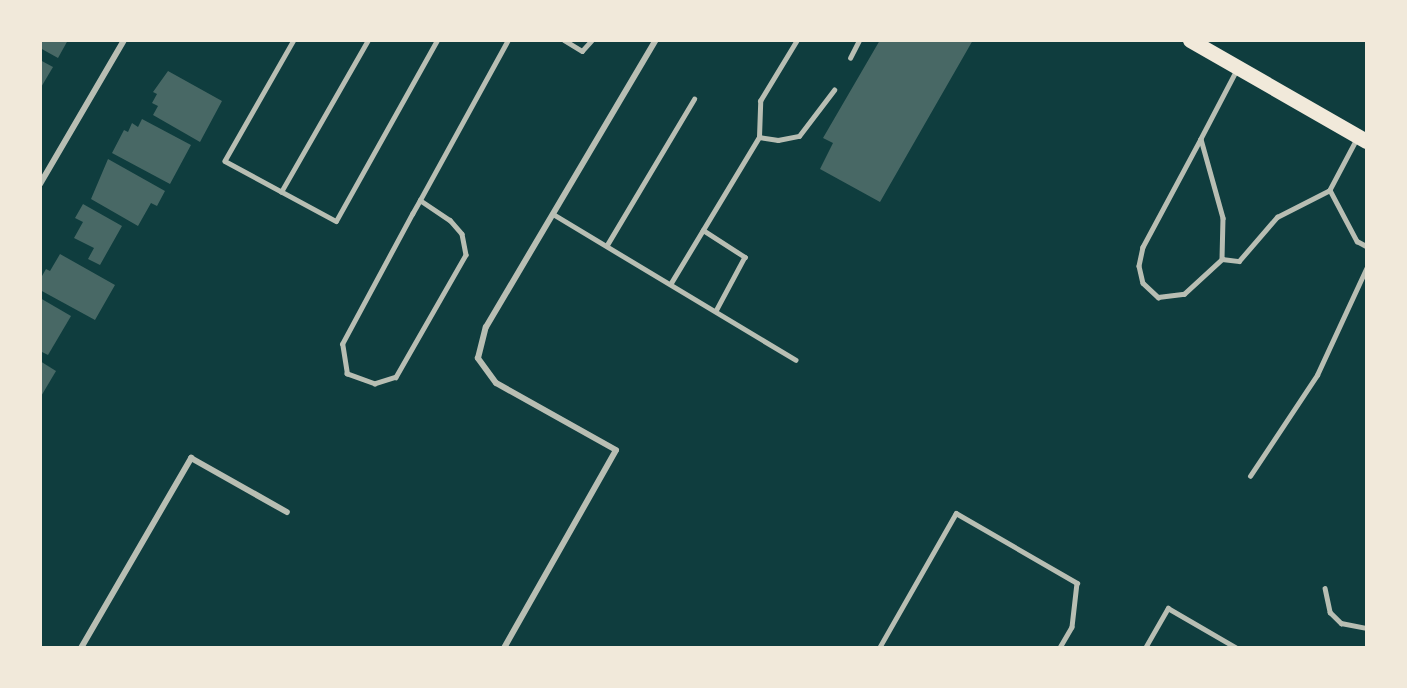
<!DOCTYPE html>
<style>
body{margin:0}
#map{position:relative;width:1407px;height:688px;overflow:hidden;background:#0f3d3e;font-family:Spectral,serif}
div>[style]{position:absolute}
[style*='--x']{left:calc(var(--x)*1px);top:calc(var(--y)*1px);width:calc(var(--w)*1px);rotate:calc(var(--a)*1deg)}
.building>*{inset:0;background:#486865}
.service>*{height:4.5px;margin:-2.25px;padding:0 2.25px;transform-origin:2.25px;border-radius:2.25px;background:#b8beb3}
.minor>*{height:6px;margin:-3px;padding:0 3px;transform-origin:3px;border-radius:3px;background:#b8beb3}
.primary>*{height:15px;margin:-7.5px;padding:0 7.5px;transform-origin:7.5px;border-radius:7.5px;background:#f1e9da}
span{translate:-50% -50%;white-space:nowrap;text-align:center;line-height:1.15;-webkit-text-stroke:4.5px #f1e9da;paint-order:stroke}
.frame{position:absolute;inset:0;border:42px solid #f1e9da;pointer-events:none}
</style>
<div id="map">
<div class="building">
<i style="clip-path:polygon(40px 40px,68px 40px,58px 58px,40px 48px)"></i>
<i style="clip-path:polygon(880px 40px,973px 40px,880px 202px,820px 169px,833px 143px,823px 138px)"></i>
<i style="clip-path:polygon(40px 60px,53px 67px,40px 89px)"></i>
<i style="clip-path:polygon(168px 71px,222px 101px,200px 142px,153px 115px,158px 106px,152px 103px,157px 94px,153px 92px)"></i>
<i style="clip-path:polygon(142px 119px,191px 145px,170px 184px,112px 153px,124px 130px,128px 132px,132px 123px,138px 127px)"></i>
<i style="clip-path:polygon(108px 159px,165px 191px,157px 206px,151px 203px,138px 226px,91px 199px)"></i>
<i style="clip-path:polygon(83px 204px,122px 226px,100px 265px,88px 259px,94px 248px,74px 238px,83px 222px,75px 218px)"></i>
<i style="clip-path:polygon(60px 254px,115px 285px,95px 320px,40px 290px,42px 276px,46px 269px,50px 271px)"></i>
<i style="clip-path:polygon(40px 298px,71px 316px,48px 355px,40px 351px)"></i>
<i style="clip-path:polygon(40px 361px,56px 371px,40px 398px)"></i>
</div>
<div class="service">
<i style="--x:294;--y:40;--w:139;--a:119.7"></i>
<i style="--x:225;--y:161;--w:126;--a:28.4"></i>
<i style="--x:336;--y:221;--w:207;--a:-60.8"></i>
<i style="--x:564;--y:40;--w:21;--a:31"></i>
<i style="--x:582;--y:51;--w:15;--a:-48"></i>
<i style="--x:850;--y:58;--w:20;--a:-63"></i>
<i style="--x:1237;--y:70;--w:78;--a:117.6"></i>
<i style="--x:1201;--y:139;--w:82;--a:74.4"></i>
<i style="--x:1223;--y:218;--w:41;--a:91.4"></i>
<i style="--x:1222;--y:259;--w:17;--a:7"></i>
<i style="--x:1239;--y:261;--w:58;--a:-49.2"></i>
<i style="--x:1277;--y:217;--w:59;--a:-27"></i>
<i style="--x:759;--y:137;--w:19;--a:9"></i>
<i style="--x:778;--y:140;--w:21;--a:-11"></i>
<i style="--x:799;--y:136;--w:58;--a:-52.7"></i>
<i style="--x:1201;--y:139;--w:123;--a:118.2"></i>
<i style="--x:1143;--y:247;--w:19;--a:102"></i>
<i style="--x:1139;--y:266;--w:17;--a:77"></i>
<i style="--x:1143;--y:283;--w:21;--a:43"></i>
<i style="--x:1158;--y:297;--w:26;--a:-7"></i>
<i style="--x:1184;--y:294;--w:52;--a:-42.6"></i>
<i style="--x:1357;--y:139;--w:58;--a:117.9"></i>
<i style="--x:1330;--y:190;--w:58;--a:62.1"></i>
<i style="--x:1357;--y:241;--w:10;--a:29"></i>
<i style="--x:281;--y:192;--w:175;--a:-60.2"></i>
<i style="--x:420;--y:200;--w:36;--a:34"></i>
<i style="--x:450;--y:220;--w:18;--a:49"></i>
<i style="--x:462;--y:234;--w:21;--a:79"></i>
<i style="--x:466;--y:255;--w:141;--a:119.8"></i>
<i style="--x:396;--y:377;--w:22;--a:162"></i>
<i style="--x:375;--y:384;--w:30;--a:-160"></i>
<i style="--x:347;--y:374;--w:30;--a:-99"></i>
<i style="--x:342;--y:344;--w:148;--a:-61.7"></i>
<i style="--x:412;--y:214;--w:16;--a:-60"></i>
<i style="--x:420;--y:200;--w:183;--a:-61.2"></i>
<i style="--x:553;--y:214;--w:283;--a:31"></i>
<i style="--x:703;--y:230;--w:50;--a:32.7"></i>
<i style="--x:745;--y:257;--w:61;--a:118.2"></i>
<i style="--x:607;--y:245;--w:170;--a:-59.2"></i>
<i style="--x:671;--y:283;--w:170;--a:-58.9"></i>
<i style="--x:759;--y:137;--w:36;--a:-88"></i>
<i style="--x:760;--y:101;--w:71;--a:-58.8"></i>
<i style="--x:1250;--y:476;--w:121;--a:-56.4"></i>
<i style="--x:1317;--y:375;--w:117;--a:-65.2"></i>
<i style="--x:1325;--y:588;--w:25;--a:78"></i>
<i style="--x:1330;--y:612;--w:16;--a:45"></i>
<i style="--x:1341;--y:623;--w:25;--a:11"></i>
<i style="--x:879;--y:648;--w:155;--a:-60.3"></i>
<i style="--x:956;--y:513;--w:140;--a:30"></i>
<i style="--x:1077;--y:583;--w:44;--a:96.5"></i>
<i style="--x:1072;--y:627;--w:24;--a:120"></i>
<i style="--x:1145;--y:648;--w:46;--a:-60.1"></i>
<i style="--x:1168;--y:608;--w:80;--a:30.1"></i>
</div>
<div class="minor">
<i style="--x:40;--y:184;--w:167;--a:-59.7"></i>
<i style="--x:81;--y:648;--w:220;--a:-59.9"></i>
<i style="--x:191;--y:458;--w:110;--a:29.4"></i>
<i style="--x:504;--y:648;--w:227;--a:-60.5"></i>
<i style="--x:616;--y:450;--w:137;--a:-150.8"></i>
<i style="--x:496;--y:383;--w:31;--a:-126"></i>
<i style="--x:478;--y:358;--w:32;--a:-76"></i>
<i style="--x:486;--y:327;--w:334;--a:-59.4"></i>
</div>
<div class="primary">
<i style="--x:1190;--y:40;--w:203;--a:29.8"></i>
</div>
<div class="frame"></div>
</div>
